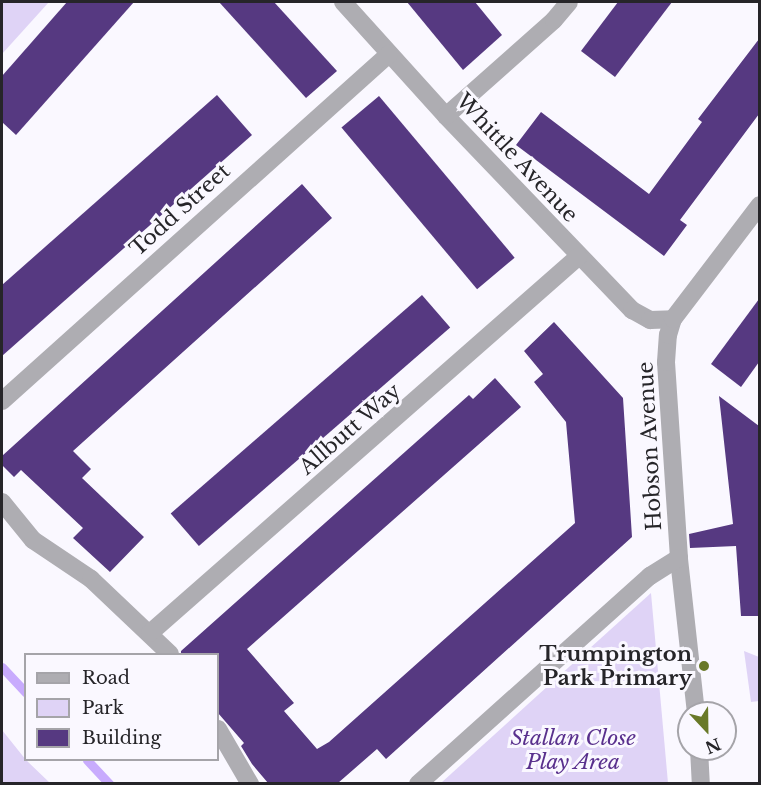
<!DOCTYPE html>
<style>
body{margin:0}
#map{position:relative;width:761px;height:785px;overflow:hidden;background:#faf8ff;font-family:"Libre Baskerville",serif}
div>[style]{position:absolute}
[style*='--x']{left:calc(var(--x)*1px);top:calc(var(--y)*1px);width:calc(var(--w)*1px);rotate:calc(var(--a)*1deg)}
.green>*{inset:0;background:#dfd3f6}
.stream>*{height:9px;margin:-4.5px;padding:0 4.5px;transform-origin:4.5px;border-radius:4.5px;background:#c8abfd}
.building>*{inset:0;background:#563981;transform-origin:0 0}
.minor>*{height:18px;margin:-9px;padding:0 9px;transform-origin:9px;border-radius:9px;background:#aeadb2}
.dots>*{width:16px;height:16px;translate:-50% -50%;box-sizing:border-box;border:3px solid #faf8ff;border-radius:50%}
span{translate:-50% -50%;white-space:nowrap;text-align:center;line-height:1.15;-webkit-text-stroke:6px #faf8ff;paint-order:stroke}
.street-label{font-size:21px;color:#262529}
.poi-label{font-size:21px;color:#262529;font-weight:700}
.right{translate:-100% -50%;text-align:right}
.park-label{font-size:21px;color:#59308d;font-style:italic}
.frame{position:absolute;inset:0;border:3px solid #262529;pointer-events:none}
.legend{position:absolute;left:24px;top:653px;width:195px;height:108px;box-sizing:border-box;background:#faf8ff;border:2px solid #a5a4a9;margin:0;padding:8px 10px;list-style:none;font-size:18px;color:#262529}
.legend li{display:flex;align-items:center;gap:12px;height:30px}
.legend b{width:30px;border:2px solid #a5a4a9}
.north{position:absolute;left:677px;top:701px;width:60px;height:60px;box-sizing:border-box;background:#faf8ff;border:2px solid #a5a4a9;border-radius:50%;rotate:158deg;font-size:16px;font-weight:700;line-height:24px;text-align:center;color:#262529}
.north::after{content:'';display:block;margin:auto;width:21px;height:27px;background:#697928;clip-path:polygon(50% 0,100% 100%,50% 72%,0 100%)}
</style>
<div id="map">
<div class="green">
<i style="clip-path:polygon(2px 2px,49px 2px,2px 54px)"></i>
<i style="clip-path:polygon(651px 593px,668px 783px,441px 783px,538px 695px)"></i>
<i style="clip-path:polygon(744px 651px,759px 657px,759px 701px,751px 702px)"></i>
<i style="clip-path:polygon(2px 730px,26px 760px,50px 783px,2px 783px)"></i>
</div>
<div class="stream">
<i style="--x:2;--y:667;--w:35;--a:47"></i>
<i style="--x:87;--y:760;--w:33;--a:47"></i>
</div>
<div class="building">
<i style="clip-path:polygon(67px 2px,134px 2px,16px 135px,2px 122px,2px 76px)"></i>
<i style="clip-path:polygon(219px 2px,274px 2px,337px 71px,306px 98px)"></i>
<i style="clip-path:polygon(407px 2px,475px 2px,502px 35px,463px 70px)"></i>
<i style="clip-path:polygon(618px 2px,672px 2px,615px 77px,581px 51px)"></i>
<i style="clip-path:polygon(759px 39px,759px 114px,680px 220px,687px 225px,664px 256px,516px 145px,541px 112px,649px 194px,702px 122px,698px 119px)"></i>
<i style="clip-path:polygon(217px 95px,252px 135px,2px 356px,2px 285px)"></i>
<i style="left:379px;top:96px;width:211px;height:49px;rotate:50deg"></i>
<i style="clip-path:polygon(302px 184px,332px 218px,73px 451px,91px 469px,82px 478px,144px 537px,110px 572px,73px 538px,83px 528px,21px 470px,14px 477px,2px 465px,2px 456px)"></i>
<i style="left:422px;top:295px;width:43px;height:333px;rotate:49deg"></i>
<i style="clip-path:polygon(759px 299px,759px 362px,741px 387px,711px 364px)"></i>
<i style="clip-path:polygon(554px 322px,623px 398px,632px 537px,386px 759px,377px 749px,338px 783px,268px 783px,252px 764px,241px 746px,244px 743px,218px 713px,218px 654px,181px 654px,181px 651px,469px 395px,473px 399px,495px 378px,521px 407px,247px 649px,294px 703px,284px 711px,317px 749px,329px 742px,575px 523px,566px 422px,534px 382px,543px 374px,524px 351px)"></i>
<i style="clip-path:polygon(719px 396px,759px 426px,759px 616px,741px 616px,736px 546px,690px 548px,689px 534px,733px 524px)"></i>
</div>
<div class="minor">
<i style="--x:343;--y:2;--w:154;--a:47.9"></i>
<i style="--x:446;--y:116;--w:269;--a:46.2"></i>
<i style="--x:632;--y:310;--w:21;--a:29"></i>
<i style="--x:650;--y:320;--w:23;--a:-2"></i>
<i style="--x:446;--y:116;--w:144;--a:-41.6"></i>
<i style="--x:554;--y:20;--w:23;--a:-50"></i>
<i style="--x:2;--y:401;--w:520;--a:-41.88"></i>
<i style="--x:2;--y:502;--w:49;--a:50.8"></i>
<i style="--x:33;--y:540;--w:70;--a:33.9"></i>
<i style="--x:91;--y:579;--w:109;--a:43.5"></i>
<i style="--x:150;--y:633;--w:570;--a:-41.3"></i>
<i style="--x:696;--y:713;--w:156;--a:-96.3"></i>
<i style="--x:679;--y:558;--w:196;--a:-93.8"></i>
<i style="--x:666;--y:362;--w:27;--a:-86"></i>
<i style="--x:668;--y:335;--w:17;--a:-73"></i>
<i style="--x:673;--y:319;--w:143;--a:-52.7"></i>
<i style="--x:218;--y:729;--w:64;--a:59.8"></i>
<i style="--x:699;--y:749;--w:35;--a:87"></i>
<i style="--x:418;--y:784;--w:312;--a:-41.9"></i>
<i style="--x:650;--y:576;--w:34;--a:-32"></i>
</div>
<div class="dots">
<i style="left:704px;top:666px;background:#697928"></i>
</div>
<div class="street-label">
<span style="left:517px;top:158px;rotate:47deg">Whittle Avenue</span>
<span style="left:180px;top:210px;rotate:-42deg">Todd Street</span>
<span style="left:350px;top:429px;rotate:-41deg">Allbutt Way</span>
<span style="left:650px;top:446px;rotate:-93deg">Hobson Avenue</span>
</div>
<div class="poi-label">
<span class="right" style="left:692px;top:666px">Trumpington<br>Park Primary</span>
</div>
<div class="park-label">
<span style="left:573px;top:750px">Stallan Close<br>Play Area</span>
</div>
<div class="frame"></div>
<ul class="legend">
<li><b style="height:8px;background:#aeadb2"></b>Road</li>
<li><b style="height:16px;background:#dfd3f6"></b>Park</li>
<li><b style="height:16px;background:#563981"></b>Building</li>
</ul>
<div class="north">N</div>
</div>
